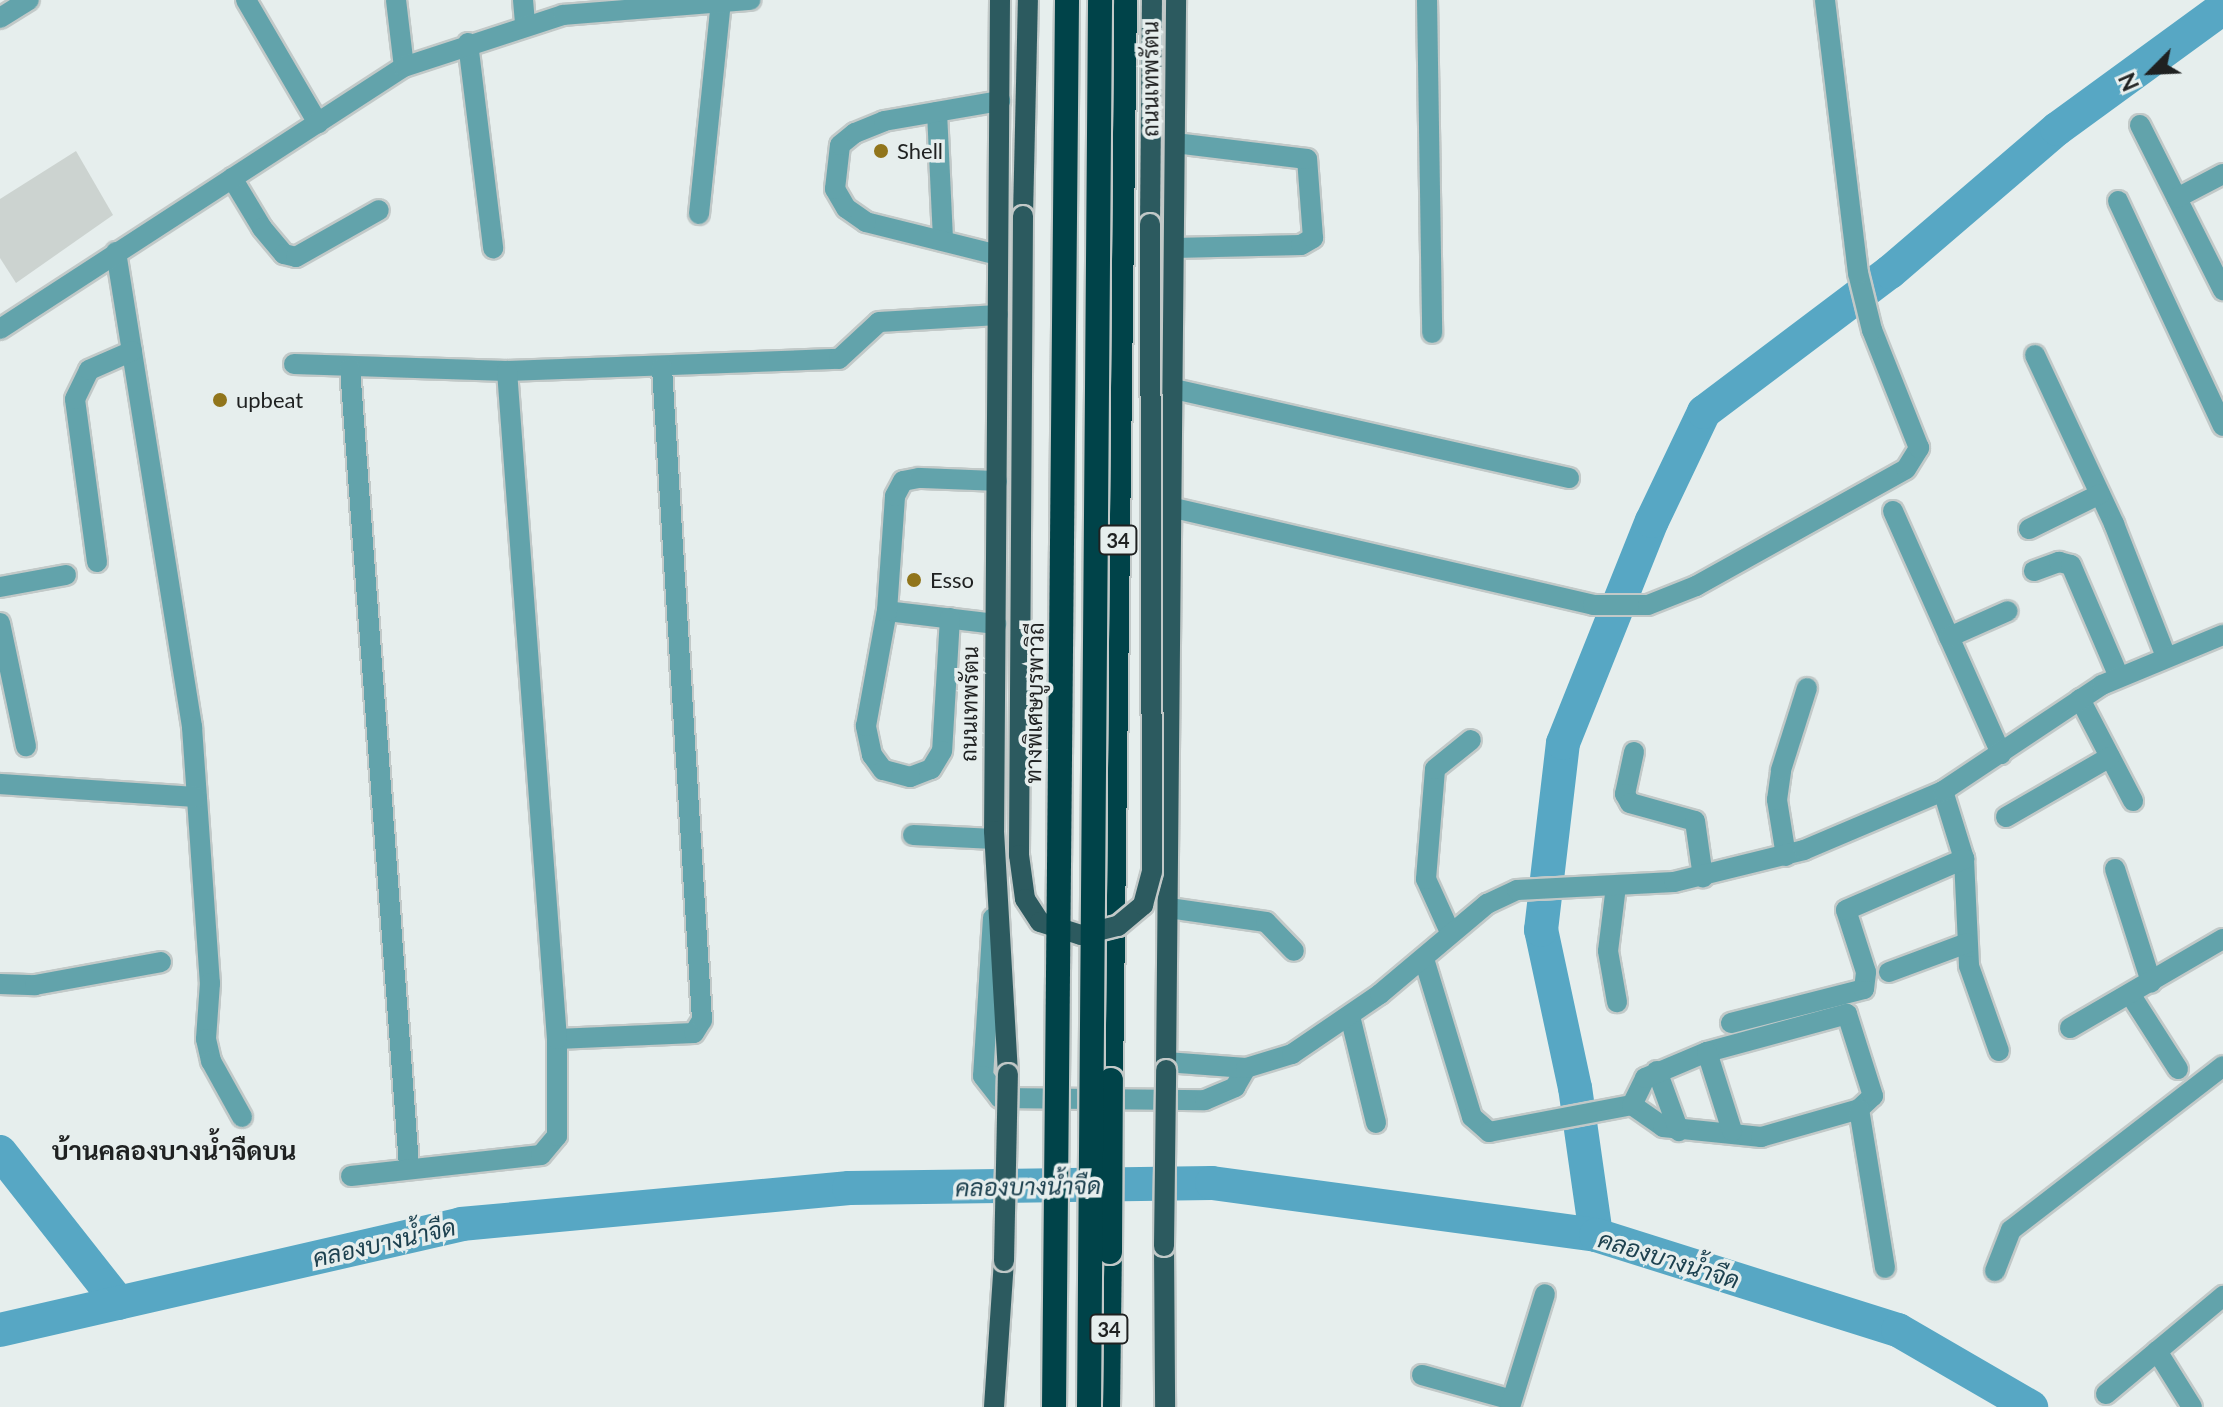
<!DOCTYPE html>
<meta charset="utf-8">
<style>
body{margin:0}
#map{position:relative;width:2223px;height:1407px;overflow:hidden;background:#e6eeed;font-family:Lato,Sarabun,sans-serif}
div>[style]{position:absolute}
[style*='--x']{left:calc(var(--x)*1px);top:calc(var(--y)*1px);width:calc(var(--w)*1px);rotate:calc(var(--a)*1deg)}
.river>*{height:34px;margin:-17px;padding:0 17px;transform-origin:17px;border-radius:17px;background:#57a7c4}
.building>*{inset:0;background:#ccd3d0}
.roads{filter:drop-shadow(2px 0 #c2c9c8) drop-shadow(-2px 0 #c2c9c8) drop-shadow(0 2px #c2c9c8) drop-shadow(0 -2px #c2c9c8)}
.minor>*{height:20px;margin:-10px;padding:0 10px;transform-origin:10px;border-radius:10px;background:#62a3ab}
.major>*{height:20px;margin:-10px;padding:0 10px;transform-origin:10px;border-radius:10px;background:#2c5a5f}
.highway>*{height:24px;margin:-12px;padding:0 12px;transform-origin:12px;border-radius:12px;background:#004349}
.bridges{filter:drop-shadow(2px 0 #c2c9c8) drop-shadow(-2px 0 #c2c9c8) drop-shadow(0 2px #c2c9c8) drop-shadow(0 -2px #c2c9c8)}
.major-bridge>*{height:20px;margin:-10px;padding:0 10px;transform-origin:10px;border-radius:10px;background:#2c5a5f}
.highway-bridge>*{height:24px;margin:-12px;padding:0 12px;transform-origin:12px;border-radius:12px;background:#004349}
.dots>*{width:22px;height:22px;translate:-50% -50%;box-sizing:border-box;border:4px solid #e6eeed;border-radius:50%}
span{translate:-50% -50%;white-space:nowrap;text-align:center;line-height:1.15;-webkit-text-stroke:7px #e6eeed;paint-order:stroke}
.shield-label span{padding:2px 6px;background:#e6eeed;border:2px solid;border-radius:6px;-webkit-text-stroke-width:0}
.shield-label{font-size:20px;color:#1f2121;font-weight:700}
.street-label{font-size:22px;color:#1f2121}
.poi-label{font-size:22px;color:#1f2121}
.left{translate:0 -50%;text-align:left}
.water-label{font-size:24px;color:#1d414f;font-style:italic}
.quarter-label{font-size:26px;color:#1f2121;font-weight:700}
.north{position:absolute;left:2111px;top:32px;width:80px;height:80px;-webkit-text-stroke:6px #e6eeed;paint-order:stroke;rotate:246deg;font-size:22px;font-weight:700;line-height:32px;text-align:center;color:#1f2121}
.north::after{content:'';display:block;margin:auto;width:28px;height:36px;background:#1f2121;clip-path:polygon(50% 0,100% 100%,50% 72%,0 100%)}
</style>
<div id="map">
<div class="river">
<i style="--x:0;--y:1152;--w:192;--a:51.8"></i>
<i style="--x:1596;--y:1235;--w:148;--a:-98.1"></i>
<i style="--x:1575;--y:1088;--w:162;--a:-102.1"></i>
<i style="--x:1541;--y:930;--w:188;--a:-83.3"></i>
<i style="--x:1563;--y:743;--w:239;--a:-68.2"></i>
<i style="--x:1652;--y:521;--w:121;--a:-64.5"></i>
<i style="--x:1704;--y:412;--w:233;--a:-37"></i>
<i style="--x:1890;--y:272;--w:220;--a:-40.6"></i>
<i style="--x:2057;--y:129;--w:205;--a:-36.1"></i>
<i style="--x:0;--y:1330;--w:473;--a:-12.9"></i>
<i style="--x:461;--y:1224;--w:390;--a:-5.3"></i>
<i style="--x:849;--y:1188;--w:363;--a:-0.8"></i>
<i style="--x:1212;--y:1183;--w:388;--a:7.7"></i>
<i style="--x:1596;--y:1235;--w:317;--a:17.5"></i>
<i style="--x:1898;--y:1330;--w:154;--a:30.1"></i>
</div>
<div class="building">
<i style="clip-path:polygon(76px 151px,113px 215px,16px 283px,0 258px,0 199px)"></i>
</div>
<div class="roads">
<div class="minor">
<i style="--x:246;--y:0;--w:143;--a:59.7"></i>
<i style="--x:396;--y:0;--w:67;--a:83.2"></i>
<i style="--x:523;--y:0;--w:25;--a:85"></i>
<i style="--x:1427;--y:0;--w:333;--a:89.1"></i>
<i style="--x:0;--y:18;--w:34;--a:-32"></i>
<i style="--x:468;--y:43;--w:207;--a:83"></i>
<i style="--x:937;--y:112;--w:129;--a:87.3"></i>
<i style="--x:2140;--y:125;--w:185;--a:63.3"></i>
<i style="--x:232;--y:178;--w:58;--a:59"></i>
<i style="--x:262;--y:228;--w:34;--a:50"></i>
<i style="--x:284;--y:254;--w:12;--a:14"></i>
<i style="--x:296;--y:257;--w:95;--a:-29.5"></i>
<i style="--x:2177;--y:198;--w:52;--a:-27.6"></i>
<i style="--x:2118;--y:201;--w:248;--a:65"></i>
<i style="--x:699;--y:214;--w:213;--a:-84.1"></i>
<i style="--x:1174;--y:248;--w:127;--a:-1.4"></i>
<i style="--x:1301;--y:245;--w:14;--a:-30"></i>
<i style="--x:1313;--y:238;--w:79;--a:-94.3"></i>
<i style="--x:1307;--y:159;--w:133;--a:-173.1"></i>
<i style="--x:116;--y:252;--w:481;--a:80.9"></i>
<i style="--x:192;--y:727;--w:257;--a:86"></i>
<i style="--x:210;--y:983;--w:56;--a:94.1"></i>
<i style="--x:206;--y:1039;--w:23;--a:77"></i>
<i style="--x:211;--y:1061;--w:64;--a:61"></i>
<i style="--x:998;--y:255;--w:136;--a:-166"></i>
<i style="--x:866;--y:222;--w:24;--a:-145"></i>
<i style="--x:846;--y:208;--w:22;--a:-120"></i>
<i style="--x:835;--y:189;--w:44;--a:-83.5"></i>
<i style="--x:840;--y:145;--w:19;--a:-39"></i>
<i style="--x:855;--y:133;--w:31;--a:-22"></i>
<i style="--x:884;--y:121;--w:118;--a:-9.8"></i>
<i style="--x:0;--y:329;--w:482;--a:-33"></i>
<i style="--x:404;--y:67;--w:167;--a:-18.1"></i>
<i style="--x:563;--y:15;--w:188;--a:-4.6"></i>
<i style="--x:2035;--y:355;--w:187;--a:64.9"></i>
<i style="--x:2114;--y:524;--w:140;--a:68.6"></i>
<i style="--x:294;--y:364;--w:213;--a:1.9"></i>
<i style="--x:507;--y:371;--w:332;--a:-2.1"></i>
<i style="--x:839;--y:359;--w:54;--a:-42.8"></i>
<i style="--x:879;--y:322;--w:119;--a:-3.4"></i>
<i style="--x:350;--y:368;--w:800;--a:85.77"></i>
<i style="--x:1174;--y:389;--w:405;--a:12.7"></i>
<i style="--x:1174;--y:508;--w:430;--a:13"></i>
<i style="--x:1593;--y:605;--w:55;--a:0"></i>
<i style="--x:1648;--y:605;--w:52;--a:-21.6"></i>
<i style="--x:1696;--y:586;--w:240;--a:-29.1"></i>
<i style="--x:1906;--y:469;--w:25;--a:-58"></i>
<i style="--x:1919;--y:448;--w:127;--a:-111.7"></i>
<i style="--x:1872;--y:330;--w:59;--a:-103.8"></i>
<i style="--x:1858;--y:273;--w:275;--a:-96.9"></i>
<i style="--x:1893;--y:511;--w:266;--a:66"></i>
<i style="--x:2029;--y:529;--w:79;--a:-26.2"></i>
<i style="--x:97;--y:562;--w:164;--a:-97.7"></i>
<i style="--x:75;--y:399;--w:32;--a:-64"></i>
<i style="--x:89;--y:370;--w:47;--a:-23.8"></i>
<i style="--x:2034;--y:571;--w:27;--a:-20"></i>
<i style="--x:2059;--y:562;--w:12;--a:14"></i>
<i style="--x:2071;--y:565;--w:122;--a:66.8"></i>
<i style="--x:0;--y:587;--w:67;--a:-10.3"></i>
<i style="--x:887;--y:611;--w:110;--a:6.8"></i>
<i style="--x:950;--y:618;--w:133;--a:93.4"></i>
<i style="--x:942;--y:751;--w:21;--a:121"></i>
<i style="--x:931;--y:769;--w:22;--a:159"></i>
<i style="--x:910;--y:777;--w:28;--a:-165"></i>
<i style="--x:883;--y:770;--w:19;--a:-126"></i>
<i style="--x:872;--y:755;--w:30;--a:-102"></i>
<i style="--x:866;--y:726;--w:117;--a:-79.7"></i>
<i style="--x:887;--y:611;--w:115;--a:-86"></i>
<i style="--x:895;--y:496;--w:17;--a:-62"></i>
<i style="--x:903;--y:481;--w:16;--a:-11"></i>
<i style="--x:919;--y:478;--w:78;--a:2.2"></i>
<i style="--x:0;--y:623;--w:126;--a:78.1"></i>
<i style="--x:1949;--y:637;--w:64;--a:-23.8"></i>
<i style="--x:2080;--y:699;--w:115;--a:62.5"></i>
<i style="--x:1634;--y:752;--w:43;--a:102.1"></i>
<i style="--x:1625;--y:794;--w:10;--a:61"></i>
<i style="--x:1630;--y:803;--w:67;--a:15.5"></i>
<i style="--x:1695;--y:821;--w:57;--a:81.9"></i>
<i style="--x:0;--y:784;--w:197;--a:3.8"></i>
<i style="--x:1943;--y:791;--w:71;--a:72.8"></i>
<i style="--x:1964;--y:859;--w:107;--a:87.3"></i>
<i style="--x:1969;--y:966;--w:90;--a:70.6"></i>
<i style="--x:2006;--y:817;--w:120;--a:-30"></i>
<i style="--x:913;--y:835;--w:81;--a:2.8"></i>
<i style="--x:1786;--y:856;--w:57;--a:-99.1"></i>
<i style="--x:1777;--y:800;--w:30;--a:-82"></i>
<i style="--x:1781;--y:770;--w:86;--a:-72.4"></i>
<i style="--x:2115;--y:869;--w:119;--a:72.3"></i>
<i style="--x:1616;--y:886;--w:65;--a:97"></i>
<i style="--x:1608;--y:951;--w:52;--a:80"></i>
<i style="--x:1169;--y:908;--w:98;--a:8.2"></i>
<i style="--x:1266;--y:922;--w:40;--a:46"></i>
<i style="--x:993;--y:918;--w:158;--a:93.6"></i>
<i style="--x:983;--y:1076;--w:28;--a:52"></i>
<i style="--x:1000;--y:1098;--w:205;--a:0.6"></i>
<i style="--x:1205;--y:1100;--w:33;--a:-23"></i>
<i style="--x:1235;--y:1087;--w:22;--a:-60"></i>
<i style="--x:1450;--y:932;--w:58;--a:-114.4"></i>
<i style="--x:1426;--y:879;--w:110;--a:-85.3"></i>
<i style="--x:1435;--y:769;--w:46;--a:-38.9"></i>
<i style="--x:1424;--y:959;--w:165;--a:73.1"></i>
<i style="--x:1472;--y:1117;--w:23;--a:41"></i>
<i style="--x:1489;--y:1132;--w:146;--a:-10.7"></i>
<i style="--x:1632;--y:1105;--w:38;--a:35"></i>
<i style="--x:1663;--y:1127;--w:99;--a:5.8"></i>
<i style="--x:1761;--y:1137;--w:102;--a:-15.9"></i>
<i style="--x:1859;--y:1109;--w:19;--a:-43"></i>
<i style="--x:1873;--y:1096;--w:86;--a:-107.6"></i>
<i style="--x:1847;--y:1014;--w:145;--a:164.8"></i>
<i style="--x:1889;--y:972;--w:83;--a:-20.4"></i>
<i style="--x:0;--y:984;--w:35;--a:2"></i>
<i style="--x:35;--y:985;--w:128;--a:-10.3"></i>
<i style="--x:2130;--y:994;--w:89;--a:57.4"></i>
<i style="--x:1350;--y:1016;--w:110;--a:76.3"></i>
<i style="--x:1731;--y:1023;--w:137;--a:-14.3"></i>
<i style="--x:1864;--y:989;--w:17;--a:-83"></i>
<i style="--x:1866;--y:972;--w:65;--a:-107.9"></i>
<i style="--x:1846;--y:910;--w:129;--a:-23.4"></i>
<i style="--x:2070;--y:1028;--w:177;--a:-30.2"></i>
<i style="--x:557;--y:1039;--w:137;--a:-2.5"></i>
<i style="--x:694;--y:1033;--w:15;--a:-58"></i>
<i style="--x:702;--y:1020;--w:654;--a:-93.51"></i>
<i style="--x:1166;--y:1062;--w:80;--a:4.3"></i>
<i style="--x:1246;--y:1068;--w:48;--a:-16.9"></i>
<i style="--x:1292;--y:1054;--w:107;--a:-34.3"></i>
<i style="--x:1380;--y:994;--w:140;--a:-40.1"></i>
<i style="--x:1487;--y:904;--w:33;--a:-25"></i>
<i style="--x:1517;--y:890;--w:157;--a:-2.9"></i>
<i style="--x:1674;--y:882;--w:134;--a:-13.8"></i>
<i style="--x:1804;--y:850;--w:151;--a:-23"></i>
<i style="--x:1943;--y:791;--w:191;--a:-33.7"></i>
<i style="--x:2102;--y:685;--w:131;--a:-22.5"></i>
<i style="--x:1657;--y:1071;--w:64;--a:69.9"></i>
<i style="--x:1632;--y:1105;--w:30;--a:-64"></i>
<i style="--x:1645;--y:1078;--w:67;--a:-22.8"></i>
<i style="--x:1707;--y:1052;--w:83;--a:72.4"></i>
<i style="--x:1859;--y:1109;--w:161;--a:80.7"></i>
<i style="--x:351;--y:1176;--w:191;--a:-6.3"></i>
<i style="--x:541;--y:1155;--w:25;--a:-50"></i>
<i style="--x:557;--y:1136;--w:97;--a:-90"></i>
<i style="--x:557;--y:1039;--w:670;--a:-94.28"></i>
<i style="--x:1995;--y:1271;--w:44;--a:-68.7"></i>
<i style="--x:2011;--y:1230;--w:268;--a:-37.7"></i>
<i style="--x:2157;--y:1351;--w:66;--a:58"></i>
<i style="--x:1422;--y:1375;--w:93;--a:15.5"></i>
<i style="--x:2106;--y:1394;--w:153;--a:-39.9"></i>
<i style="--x:1510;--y:1407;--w:118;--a:-72.8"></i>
</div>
<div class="major">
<i style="--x:1000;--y:0;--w:831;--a:90.41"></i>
<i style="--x:994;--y:831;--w:243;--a:86.7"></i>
<i style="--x:1023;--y:216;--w:216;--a:-88.7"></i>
<i style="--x:1150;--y:224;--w:224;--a:-89.5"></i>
<i style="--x:1166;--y:1070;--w:1070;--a:-89.46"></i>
<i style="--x:1164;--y:1246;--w:161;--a:89.6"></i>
<i style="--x:994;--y:1407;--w:146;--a:-86.1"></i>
</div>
<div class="highway">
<i style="--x:1111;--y:1080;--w:1080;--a:-89.26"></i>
<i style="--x:1108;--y:1407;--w:155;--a:-89.3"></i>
</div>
</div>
<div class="bridges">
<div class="major-bridge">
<i style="--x:1023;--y:216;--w:639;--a:90.36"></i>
<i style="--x:1019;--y:855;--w:44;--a:82.2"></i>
<i style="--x:1025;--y:899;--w:27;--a:57"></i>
<i style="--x:1040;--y:922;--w:43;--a:17.6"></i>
<i style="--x:1081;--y:935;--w:38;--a:-14"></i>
<i style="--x:1118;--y:926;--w:33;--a:-40"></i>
<i style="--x:1143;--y:905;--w:34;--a:-75"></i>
<i style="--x:1152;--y:872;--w:648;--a:-90.18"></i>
<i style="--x:1164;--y:1246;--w:176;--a:-89.3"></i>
<i style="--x:1004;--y:1261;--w:187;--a:-88.8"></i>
</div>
<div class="highway-bridge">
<i style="--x:1110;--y:1252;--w:172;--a:-89.7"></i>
<i style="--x:1054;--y:1407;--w:1407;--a:-89.47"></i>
<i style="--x:1089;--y:1407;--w:1407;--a:-89.55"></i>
</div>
</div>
<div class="dots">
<i style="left:881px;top:151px;background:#91751b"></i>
<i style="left:220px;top:400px;background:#91751b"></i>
<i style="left:914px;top:580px;background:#91751b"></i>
</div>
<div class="shield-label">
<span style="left:1118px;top:540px">34</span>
<span style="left:1109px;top:1329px">34</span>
</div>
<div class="street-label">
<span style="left:1150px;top:79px;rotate:-90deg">ถนนเทพรัตน</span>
<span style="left:1034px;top:703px;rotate:-89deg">ทางพิเศษบูรพาวิถี</span>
<span style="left:969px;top:704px;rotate:-89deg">ถนนเทพรัตน</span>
</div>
<div class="poi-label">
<span class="left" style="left:897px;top:151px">Shell</span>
<span class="left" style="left:236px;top:400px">upbeat</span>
<span class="left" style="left:930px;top:580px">Esso</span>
</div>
<div class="water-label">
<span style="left:1028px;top:1186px;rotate:-1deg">คลองบางน้ำจืด</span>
<span style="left:384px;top:1242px;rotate:-13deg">คลองบางน้ำจืด</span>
<span style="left:1669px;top:1259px;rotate:17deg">คลองบางน้ำจืด</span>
</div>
<div class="quarter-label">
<span style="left:174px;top:1151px">บ้านคลองบางน้ำจืดบน</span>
</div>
<div class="north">N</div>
</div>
